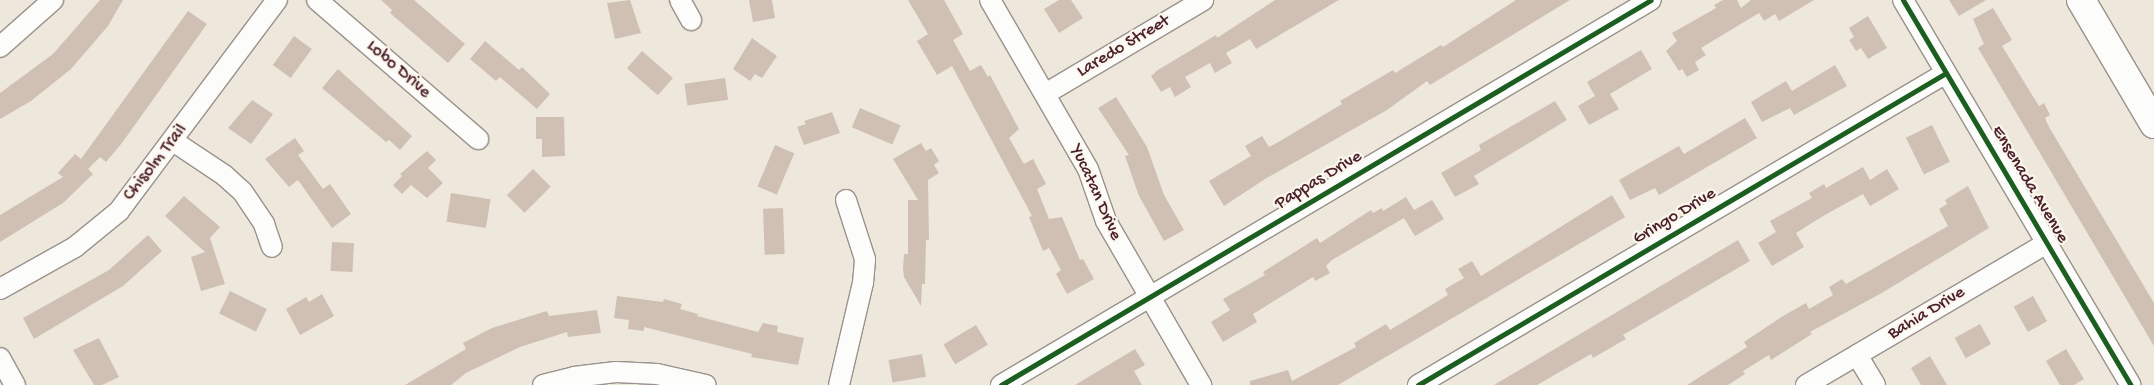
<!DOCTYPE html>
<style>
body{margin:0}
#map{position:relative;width:2154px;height:385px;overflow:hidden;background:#ede8db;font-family:"Gochi Hand",sans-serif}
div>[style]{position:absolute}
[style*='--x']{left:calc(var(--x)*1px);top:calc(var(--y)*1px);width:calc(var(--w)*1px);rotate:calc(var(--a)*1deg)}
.building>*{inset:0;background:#d0c0b3;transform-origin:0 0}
.roads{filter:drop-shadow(1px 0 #9b918c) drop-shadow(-1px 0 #9b918c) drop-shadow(0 1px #9b918c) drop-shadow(0 -1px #9b918c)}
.street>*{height:20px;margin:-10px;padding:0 10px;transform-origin:10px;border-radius:10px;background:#fcfcfa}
.secondary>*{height:28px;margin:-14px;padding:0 14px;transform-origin:14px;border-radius:14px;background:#fcfcfa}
.cycleway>*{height:5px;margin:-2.5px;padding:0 2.5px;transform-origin:2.5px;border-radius:2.5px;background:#1b5e20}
span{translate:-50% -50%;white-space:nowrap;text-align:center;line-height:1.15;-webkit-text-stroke:4.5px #fbf7ec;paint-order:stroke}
.street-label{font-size:18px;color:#4a1f2b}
</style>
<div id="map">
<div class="building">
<i style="clip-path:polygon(100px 0,123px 0,108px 26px,71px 69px,31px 101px,0 119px,0 93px,53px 54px)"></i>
<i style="clip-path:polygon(381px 0,414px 0,465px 44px,448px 63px,390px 13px,392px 10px)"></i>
<i style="clip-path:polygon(630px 0,641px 33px,615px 39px,607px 3px)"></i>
<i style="clip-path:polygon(749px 0,772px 0,775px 18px,753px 22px)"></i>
<i style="clip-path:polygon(908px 0,944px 0,963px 34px,953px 40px,970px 71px,981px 65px,988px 77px,990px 75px,1019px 129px,1009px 138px,1024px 164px,1033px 159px,1046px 184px,1037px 189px,1049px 219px,1062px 217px,1080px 260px,1083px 259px,1094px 279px,1067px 294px,1056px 274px,1061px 270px,1049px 248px,1043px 251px,1029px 217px,1032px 216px,952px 66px,937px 75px,917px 41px,928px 34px)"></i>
<i style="clip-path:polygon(1059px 0,1071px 0,1083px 18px,1059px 33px,1044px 9px)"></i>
<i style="clip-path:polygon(1275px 0,1339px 0,1256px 49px,1250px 39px,1226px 53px,1232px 63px,1215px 73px,1210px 63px,1185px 77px,1191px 87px,1175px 97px,1170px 87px,1161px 92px,1151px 76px,1158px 70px,1216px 35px,1217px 38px)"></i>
<i style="clip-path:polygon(1516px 0,1570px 0,1430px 85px,1427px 81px,1387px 110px,1265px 179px,1224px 206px,1209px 181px,1251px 156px,1245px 146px,1262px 136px,1269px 147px,1280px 141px,1342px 104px,1340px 101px,1393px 70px,1395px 73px,1441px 45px,1443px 47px)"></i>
<i style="clip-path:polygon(1723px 0,1737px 0,1741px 8px,1751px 0,1814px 0,1779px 21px,1775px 14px,1764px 21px,1759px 13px,1701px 48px,1706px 55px,1695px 62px,1699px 70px,1687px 77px,1682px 69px,1679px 71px,1666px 51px,1677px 41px,1672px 33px,1716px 8px,1714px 5px)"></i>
<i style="clip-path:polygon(1949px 0,1986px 0,1959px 16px)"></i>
<i style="clip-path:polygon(1993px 8px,2012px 40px,2002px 46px,2039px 106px,2044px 103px,2050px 115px,2045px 118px,2049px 127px,2154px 303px,2154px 346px,1978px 48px,1984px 44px,1973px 19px)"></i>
<i style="clip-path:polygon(188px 11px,207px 24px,122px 143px,106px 162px,100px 157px,88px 169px,93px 174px,63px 203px,0 242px,0 215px,63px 177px,58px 173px,75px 154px,81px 159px)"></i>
<i style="clip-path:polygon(1868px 16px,1887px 48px,1868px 59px,1861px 48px,1856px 51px,1849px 40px,1854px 37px,1849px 28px)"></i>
<i style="left:294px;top:36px;width:22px;height:36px;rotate:36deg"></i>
<i style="clip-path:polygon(752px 38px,777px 56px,762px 78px,755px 74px,750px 81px,733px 69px)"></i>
<i style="clip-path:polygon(485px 41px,519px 70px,522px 67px,550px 94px,537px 109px,500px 77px,496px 81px,470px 59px)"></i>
<i style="clip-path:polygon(1641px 50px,1652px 69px,1610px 94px,1619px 109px,1589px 125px,1578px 106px,1595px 96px,1587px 82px)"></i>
<i style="left:642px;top:51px;width:41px;height:23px;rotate:41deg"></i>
<i style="clip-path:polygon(1835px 65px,1847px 86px,1794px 115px,1790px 108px,1762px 122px,1751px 102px,1786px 81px,1792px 91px)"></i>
<i style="clip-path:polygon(338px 69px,412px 136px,400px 150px,389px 140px,386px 142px,322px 88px)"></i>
<i style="left:725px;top:78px;width:22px;height:41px;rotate:82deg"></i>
<i style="clip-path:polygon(1116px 97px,1147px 147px,1164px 195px,1184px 230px,1164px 241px,1139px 196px,1125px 156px,1129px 155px,1098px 108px)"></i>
<i style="clip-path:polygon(252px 100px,273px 114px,251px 144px,228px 128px)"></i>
<i style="clip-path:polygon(1555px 101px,1567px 120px,1474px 176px,1479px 184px,1455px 197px,1441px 173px,1481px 150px,1479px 145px)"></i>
<i style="left:860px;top:108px;width:44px;height:21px;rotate:23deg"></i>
<i style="clip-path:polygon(832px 112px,840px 133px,804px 145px,797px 127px,806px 124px,804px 121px)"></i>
<i style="clip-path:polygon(536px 117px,564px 117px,565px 156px,542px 157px,542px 139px,536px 139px)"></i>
<i style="clip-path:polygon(1745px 118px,1757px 138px,1659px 195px,1655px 188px,1630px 200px,1619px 180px,1679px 146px,1684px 154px)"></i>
<i style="left:1932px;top:125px;width:41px;height:29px;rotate:64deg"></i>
<i style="clip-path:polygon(295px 138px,304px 151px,298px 155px,323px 189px,330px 184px,351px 214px,332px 228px,298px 180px,289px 187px,265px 159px)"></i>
<i style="clip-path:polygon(921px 143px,926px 151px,931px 148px,939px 161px,934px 165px,939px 173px,928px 180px,929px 240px,926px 240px,925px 284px,922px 284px,921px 306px,904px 277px,903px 269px,904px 254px,908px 254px,908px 200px,918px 200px,893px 159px)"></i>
<i style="left:775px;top:145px;width:21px;height:45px;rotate:23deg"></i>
<i style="clip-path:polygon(427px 151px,436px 160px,428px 168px,443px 183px,427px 198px,411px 185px,402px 194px,393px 185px,402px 176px,400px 174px)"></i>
<i style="clip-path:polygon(1863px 167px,1870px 180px,1887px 169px,1899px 189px,1870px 206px,1863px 194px,1823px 216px,1796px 233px,1804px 247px,1772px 266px,1758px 243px,1776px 232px,1770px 221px,1812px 198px,1809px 193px,1824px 184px,1826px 188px)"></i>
<i style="left:533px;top:169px;width:25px;height:37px;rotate:45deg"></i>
<i style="clip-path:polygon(1968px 186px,1989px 228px,1880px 294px,1810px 332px,1812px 334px,1771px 360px,1769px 355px,1743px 371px,1745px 374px,1728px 385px,1687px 385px,1747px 347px,1744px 342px,1783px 316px,1806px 303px,1809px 309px,1833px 295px,1829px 287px,1842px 279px,1846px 284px,1948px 226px,1939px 209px,1947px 204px,1945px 200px)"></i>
<i style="left:451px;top:193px;width:40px;height:29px;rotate:9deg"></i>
<i style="clip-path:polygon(1612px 195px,1625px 217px,1338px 385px,1250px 385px,1250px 381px,1288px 370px,1292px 381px,1356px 347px,1354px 343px,1386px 324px,1390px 330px,1448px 295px,1445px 289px,1464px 278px,1458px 269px,1472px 261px,1481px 276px)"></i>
<i style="clip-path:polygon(184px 196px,220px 227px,210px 238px,225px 284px,201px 291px,191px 257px,205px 252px,165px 216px)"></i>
<i style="clip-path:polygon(1406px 197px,1414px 210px,1432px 200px,1444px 219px,1415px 236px,1404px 218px,1332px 260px,1326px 266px,1330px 273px,1315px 281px,1313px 277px,1253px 314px,1257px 322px,1223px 342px,1211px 322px,1230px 310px,1223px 299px,1265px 275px,1263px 272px,1317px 238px,1320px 243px,1371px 210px,1373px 213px,1382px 208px,1383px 211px)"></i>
<i style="left:783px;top:208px;width:46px;height:20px;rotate:88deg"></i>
<i style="clip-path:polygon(148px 235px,162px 251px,123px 286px,34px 339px,23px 318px,109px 270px)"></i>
<i style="clip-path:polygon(1738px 240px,1750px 261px,1623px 335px,1626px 339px,1593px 358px,1591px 354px,1537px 385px,1494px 385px)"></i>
<i style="left:332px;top:242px;width:22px;height:29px;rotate:3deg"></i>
<i style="left:230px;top:291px;width:41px;height:25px;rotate:26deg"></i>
<i style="clip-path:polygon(322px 294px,334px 316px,300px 335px,286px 309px,306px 297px,309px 302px)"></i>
<i style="clip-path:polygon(617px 296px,663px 302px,664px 299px,682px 304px,680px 309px,698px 314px,697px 316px,758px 332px,763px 323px,778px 326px,777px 332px,804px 338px,798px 365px,751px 357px,752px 354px,644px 327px,644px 331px,628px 329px,629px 320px,614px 318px)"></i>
<i style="left:2033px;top:296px;width:29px;height:22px;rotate:61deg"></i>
<i style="clip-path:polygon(597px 310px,601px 333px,568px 337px,567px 332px,520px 347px,466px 373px,451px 385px,405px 385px,466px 349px,463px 343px,492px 328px,547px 311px,549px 316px)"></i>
<i style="left:1980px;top:324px;width:23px;height:29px;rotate:61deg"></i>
<i style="left:976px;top:325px;width:23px;height:38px;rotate:59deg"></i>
<i style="clip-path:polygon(99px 338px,119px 377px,102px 385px,94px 385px,73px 350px)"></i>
<i style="clip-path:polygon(1135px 349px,1145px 365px,1134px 371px,1142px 385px,1075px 385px)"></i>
<i style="clip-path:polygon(2066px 349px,2084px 379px,2074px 385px,2060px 385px,2046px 361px)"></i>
<i style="left:922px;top:354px;width:23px;height:34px;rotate:80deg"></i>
<i style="clip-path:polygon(1930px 356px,1947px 385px,1921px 385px,1911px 368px)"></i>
</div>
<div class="roads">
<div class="street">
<i style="--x:317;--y:0;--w:213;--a:40.8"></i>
<i style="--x:680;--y:0;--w:23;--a:61"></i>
<i style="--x:990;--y:0;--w:195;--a:59.9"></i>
<i style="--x:1088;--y:169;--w:55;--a:70.9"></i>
<i style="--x:1106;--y:221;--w:190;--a:59.9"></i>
<i style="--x:1903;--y:0;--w:447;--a:59.4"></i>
<i style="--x:0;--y:47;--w:71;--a:-41.6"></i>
<i style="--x:1045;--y:94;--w:184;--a:-30.7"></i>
<i style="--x:173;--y:141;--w:61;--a:33.7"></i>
<i style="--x:224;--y:175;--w:24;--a:42"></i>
<i style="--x:242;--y:191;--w:40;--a:56"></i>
<i style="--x:264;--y:224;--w:24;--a:71"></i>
<i style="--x:0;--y:289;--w:86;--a:-29.2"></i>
<i style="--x:75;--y:247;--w:57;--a:-39.3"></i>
<i style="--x:119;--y:211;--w:264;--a:-53.2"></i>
<i style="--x:1857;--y:355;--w:35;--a:59"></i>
<i style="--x:0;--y:358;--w:31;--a:61"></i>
<i style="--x:543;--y:385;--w:32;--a:-14"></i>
<i style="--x:574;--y:377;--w:42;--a:-6.8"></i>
<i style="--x:616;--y:372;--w:41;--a:2.8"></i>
<i style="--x:657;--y:374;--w:50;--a:12.7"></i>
<i style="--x:839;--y:385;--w:105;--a:-76.8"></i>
<i style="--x:863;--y:283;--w:24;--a:-85"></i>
<i style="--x:865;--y:259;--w:62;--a:-107.9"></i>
<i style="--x:1001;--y:385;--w:755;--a:-30.64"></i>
<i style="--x:1418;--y:385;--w:613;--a:-30.58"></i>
<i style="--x:1806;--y:385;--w:280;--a:-30.5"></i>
</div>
<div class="secondary">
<i style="--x:2081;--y:0;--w:144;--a:59.5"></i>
</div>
</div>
<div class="cycleway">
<i style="--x:1903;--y:0;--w:447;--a:59.4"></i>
<i style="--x:1001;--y:385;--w:755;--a:-30.64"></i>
<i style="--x:1418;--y:385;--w:613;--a:-30.58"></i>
</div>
<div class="street-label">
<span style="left:1124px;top:47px;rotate:-31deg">Laredo Street</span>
<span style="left:398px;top:70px;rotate:41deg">Lobo Drive</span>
<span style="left:156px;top:163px;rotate:-52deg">Chisolm Trail</span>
<span style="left:1319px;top:181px;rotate:-31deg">Pappas Drive</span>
<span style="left:2029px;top:185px;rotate:59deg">Ensenada Avenue</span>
<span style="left:1095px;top:193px;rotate:66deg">Yucatan Drive</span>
<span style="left:1675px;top:217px;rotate:-31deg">Gringo Drive</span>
<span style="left:1927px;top:314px;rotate:-31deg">Bahia Drive</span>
</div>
</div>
